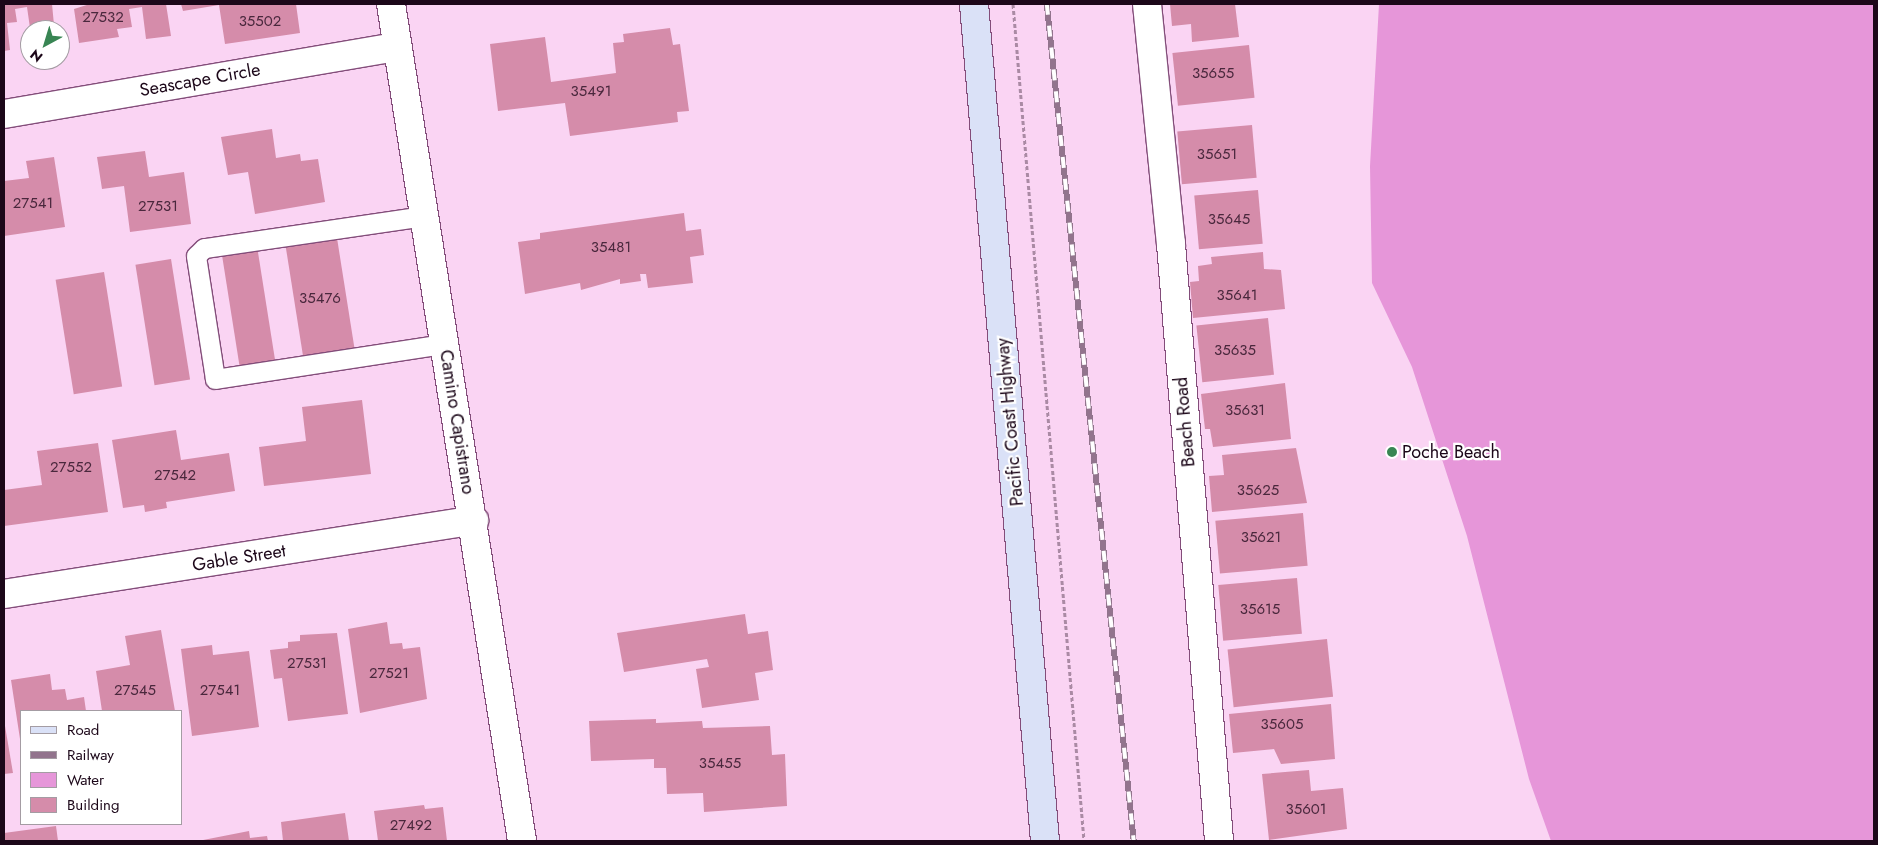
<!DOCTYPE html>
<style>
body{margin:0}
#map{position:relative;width:1878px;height:845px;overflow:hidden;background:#fad4f3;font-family:Jost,sans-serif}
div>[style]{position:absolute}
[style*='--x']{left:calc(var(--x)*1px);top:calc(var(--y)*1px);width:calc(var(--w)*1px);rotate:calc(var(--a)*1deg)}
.water>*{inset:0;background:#e696d9}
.building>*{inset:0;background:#d58caa;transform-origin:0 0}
.path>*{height:3px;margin-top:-1.5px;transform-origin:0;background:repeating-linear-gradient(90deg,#aa8aa4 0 4px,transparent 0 6.5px)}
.roads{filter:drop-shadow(1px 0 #834d7a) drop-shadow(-1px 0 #834d7a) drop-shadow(0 1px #834d7a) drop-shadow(0 -1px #834d7a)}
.lane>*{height:19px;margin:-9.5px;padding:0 9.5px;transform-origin:9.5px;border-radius:9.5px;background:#fff}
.street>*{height:28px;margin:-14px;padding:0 14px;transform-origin:14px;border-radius:14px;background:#fff}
.secondary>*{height:28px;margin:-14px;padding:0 14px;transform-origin:14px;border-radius:14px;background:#fff}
.primary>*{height:28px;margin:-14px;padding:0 14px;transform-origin:14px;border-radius:14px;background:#dae1f7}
.rail>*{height:5.5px;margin-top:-2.75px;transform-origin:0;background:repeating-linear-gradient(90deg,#fff 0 11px,#92748d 0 22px);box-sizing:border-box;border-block:1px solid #92748d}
.dots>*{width:14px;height:14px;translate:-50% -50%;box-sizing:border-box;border:2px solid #fff;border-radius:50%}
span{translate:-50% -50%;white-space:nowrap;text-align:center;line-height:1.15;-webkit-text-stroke:4.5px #fff;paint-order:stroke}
.number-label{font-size:15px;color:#4a283d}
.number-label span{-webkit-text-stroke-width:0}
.street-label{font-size:18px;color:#1c0719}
.poi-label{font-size:18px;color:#1c0719}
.left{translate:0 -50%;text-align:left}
.frame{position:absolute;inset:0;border:5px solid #1c0719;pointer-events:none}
.legend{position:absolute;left:20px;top:710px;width:162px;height:115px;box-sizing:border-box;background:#fff;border:1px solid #a49ca3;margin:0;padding:6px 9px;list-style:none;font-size:15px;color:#1c0719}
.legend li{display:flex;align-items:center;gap:10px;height:25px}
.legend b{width:25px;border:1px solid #a49ca3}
.north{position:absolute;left:20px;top:20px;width:50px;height:50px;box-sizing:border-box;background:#fff;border:1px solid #a49ca3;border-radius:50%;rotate:219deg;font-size:14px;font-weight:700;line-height:20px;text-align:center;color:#1c0719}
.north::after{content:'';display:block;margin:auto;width:18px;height:22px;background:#388553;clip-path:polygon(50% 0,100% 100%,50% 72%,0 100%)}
</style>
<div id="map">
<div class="water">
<i style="clip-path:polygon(1379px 4px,1874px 4px,1874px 841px,1551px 841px,1529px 779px,1467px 536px,1412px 367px,1372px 283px,1370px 166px)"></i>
</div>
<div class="building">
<i style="clip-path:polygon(4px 4px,52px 4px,54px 25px,30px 28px,27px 7px,15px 9px,17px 22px,7px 23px,10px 50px,4px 51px)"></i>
<i style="clip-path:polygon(90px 4px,166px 4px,171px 36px,146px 39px,142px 7px,129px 9px,132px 27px,117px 29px,119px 37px,79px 43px,74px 9px)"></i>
<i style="clip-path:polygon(181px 4px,296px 4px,300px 33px,225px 44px,219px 5px,183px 11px)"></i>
<i style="clip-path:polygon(1170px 4px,1235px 4px,1239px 37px,1192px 42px,1191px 24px,1172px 26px)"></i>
<i style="clip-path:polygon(670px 28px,673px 45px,680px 44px,689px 111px,677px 112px,678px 122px,570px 136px,565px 103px,498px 111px,490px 44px,545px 37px,551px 82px,616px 73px,613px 43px,624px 42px,623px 34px)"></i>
<i style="left:1249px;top:45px;width:53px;height:77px;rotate:84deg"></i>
<i style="left:1252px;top:125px;width:53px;height:75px;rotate:85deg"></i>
<i style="clip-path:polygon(272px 129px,276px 158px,300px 154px,301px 161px,318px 159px,325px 202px,255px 214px,248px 172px,228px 175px,221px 137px)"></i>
<i style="clip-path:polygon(145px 151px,149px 177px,184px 172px,191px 224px,130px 232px,124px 186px,102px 189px,97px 157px)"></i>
<i style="clip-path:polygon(54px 157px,65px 227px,4px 236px,4px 181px,29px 178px,26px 161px)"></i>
<i style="left:1258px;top:190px;width:54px;height:64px;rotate:85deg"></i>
<i style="clip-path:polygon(684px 213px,686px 231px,701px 229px,704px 255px,690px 257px,693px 283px,648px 288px,646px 274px,640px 274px,641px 281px,620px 284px,620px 279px,581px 290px,580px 283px,525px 294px,518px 242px,540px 239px,540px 233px)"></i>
<i style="left:337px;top:238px;width:115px;height:52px;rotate:81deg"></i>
<i style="left:257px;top:246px;width:121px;height:36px;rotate:81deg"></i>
<i style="clip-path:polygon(1263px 252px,1264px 269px,1281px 270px,1285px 309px,1193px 318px,1190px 282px,1199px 281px,1198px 266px,1212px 264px,1211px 257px)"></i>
<i style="left:171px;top:259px;width:122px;height:36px;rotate:81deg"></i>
<i style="left:104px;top:272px;width:116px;height:49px;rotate:81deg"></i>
<i style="left:1268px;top:318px;width:57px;height:72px;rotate:84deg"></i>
<i style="clip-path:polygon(1285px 383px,1291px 439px,1213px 447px,1210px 429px,1205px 429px,1201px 394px)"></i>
<i style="clip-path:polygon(362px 400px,371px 474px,264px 486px,259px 447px,306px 441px,302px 407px)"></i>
<i style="clip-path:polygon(176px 430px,181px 460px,229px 453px,235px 491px,166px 502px,167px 508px,145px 512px,144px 505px,123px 508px,112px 440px)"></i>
<i style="clip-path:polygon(98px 443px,108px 512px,4px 526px,4px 490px,42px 485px,37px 451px)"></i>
<i style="clip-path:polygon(1296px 448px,1307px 503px,1212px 512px,1209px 476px,1224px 475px,1222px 455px)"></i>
<i style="left:1303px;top:513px;width:53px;height:88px;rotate:85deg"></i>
<i style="left:1297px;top:578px;width:56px;height:79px;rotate:85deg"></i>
<i style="clip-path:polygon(745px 614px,748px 634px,768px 631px,773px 670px,755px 673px,759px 700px,702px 708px,696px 669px,709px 667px,707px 659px,624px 672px,617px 633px)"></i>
<i style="clip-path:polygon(387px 622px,390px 644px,402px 643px,403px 649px,420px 647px,427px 699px,360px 713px,348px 629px)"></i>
<i style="clip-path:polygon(161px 630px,175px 711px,102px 711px,96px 671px,130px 665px,125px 636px)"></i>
<i style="clip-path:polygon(337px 633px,348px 714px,288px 721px,282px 678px,274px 679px,270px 650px,288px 648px,288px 642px,300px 641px,300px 635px)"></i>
<i style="left:1327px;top:639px;width:58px;height:100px;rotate:84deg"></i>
<i style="clip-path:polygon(212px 645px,213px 655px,249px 651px,259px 727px,192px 736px,181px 649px)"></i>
<i style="clip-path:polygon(50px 674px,52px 690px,65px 689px,67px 700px,84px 697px,86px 711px,21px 711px,20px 739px,11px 680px)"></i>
<i style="clip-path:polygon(1331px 704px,1335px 759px,1281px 764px,1274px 749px,1233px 753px,1229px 714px)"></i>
<i style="clip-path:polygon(656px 719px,656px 723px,702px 721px,703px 728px,770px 726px,772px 755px,785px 754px,787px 806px,704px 812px,703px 793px,667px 794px,666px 768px,654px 768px,654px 759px,591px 761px,589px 721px)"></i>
<i style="clip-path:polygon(4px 720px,13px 773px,4px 774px)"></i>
<i style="clip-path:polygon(1309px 770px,1311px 791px,1343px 788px,1347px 829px,1269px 840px,1262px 774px)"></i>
<i style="clip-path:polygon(424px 805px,425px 809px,443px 807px,447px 841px,378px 841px,374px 811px)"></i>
<i style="clip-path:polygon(345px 813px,349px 841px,283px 841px,281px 822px)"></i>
<i style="clip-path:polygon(56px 826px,58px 841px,4px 841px,4px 833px)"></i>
<i style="clip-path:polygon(249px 831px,250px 838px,267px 836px,268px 841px,198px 841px)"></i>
</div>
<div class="path">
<i style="--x:1013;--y:4;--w:840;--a:85.15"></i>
</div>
<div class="roads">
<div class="lane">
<i style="--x:424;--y:216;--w:222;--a:171.7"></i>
<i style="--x:204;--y:248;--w:11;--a:135"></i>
<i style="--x:196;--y:256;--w:124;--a:81.2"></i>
<i style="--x:215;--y:379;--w:232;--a:-8.7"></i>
</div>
<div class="street">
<i style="--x:1147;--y:4;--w:241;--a:84.3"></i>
<i style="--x:1171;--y:244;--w:599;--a:85.4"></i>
<i style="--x:4;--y:114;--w:399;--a:-9.7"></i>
<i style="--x:4;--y:594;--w:476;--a:-8.9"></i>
</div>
<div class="secondary">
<i style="--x:391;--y:4;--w:847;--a:81.1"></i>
</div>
<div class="primary">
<i style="--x:974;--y:4;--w:840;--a:85.15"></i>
</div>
</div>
<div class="rail">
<i style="--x:1047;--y:4;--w:842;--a:84.07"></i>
</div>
<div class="dots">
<i style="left:1392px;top:452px;background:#388553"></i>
</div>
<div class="number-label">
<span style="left:103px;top:18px">27532</span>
<span style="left:260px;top:22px">35502</span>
<span style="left:1213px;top:74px">35655</span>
<span style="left:591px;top:92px">35491</span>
<span style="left:1217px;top:155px">35651</span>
<span style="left:33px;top:204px">27541</span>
<span style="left:158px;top:207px">27531</span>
<span style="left:1229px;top:220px">35645</span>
<span style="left:611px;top:248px">35481</span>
<span style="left:1237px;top:296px">35641</span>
<span style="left:320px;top:299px">35476</span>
<span style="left:1235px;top:351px">35635</span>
<span style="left:1245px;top:411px">35631</span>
<span style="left:71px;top:468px">27552</span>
<span style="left:175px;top:476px">27542</span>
<span style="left:1258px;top:491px">35625</span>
<span style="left:1261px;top:538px">35621</span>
<span style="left:1260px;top:610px">35615</span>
<span style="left:307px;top:664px">27531</span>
<span style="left:389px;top:674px">27521</span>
<span style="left:135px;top:691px">27545</span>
<span style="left:220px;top:691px">27541</span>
<span style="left:1282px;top:725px">35605</span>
<span style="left:720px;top:764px">35455</span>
<span style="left:1306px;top:810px">35601</span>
<span style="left:411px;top:826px">27492</span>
</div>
<div class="street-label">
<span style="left:200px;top:80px;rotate:-10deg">Seascape Circle</span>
<span style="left:457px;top:422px;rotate:81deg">Camino Capistrano</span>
<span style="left:1010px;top:422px;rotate:-95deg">Pacific Coast Highway</span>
<span style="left:1185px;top:422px;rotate:-95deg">Beach Road</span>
<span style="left:239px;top:558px;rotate:-9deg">Gable Street</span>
</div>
<div class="poi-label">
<span class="left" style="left:1402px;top:452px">Poche Beach</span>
</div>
<div class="frame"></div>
<ul class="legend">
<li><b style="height:6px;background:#dae1f7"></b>Road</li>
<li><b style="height:6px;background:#92748d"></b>Railway</li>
<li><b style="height:14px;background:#e696d9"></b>Water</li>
<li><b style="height:14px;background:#d58caa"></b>Building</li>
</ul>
<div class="north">N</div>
</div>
